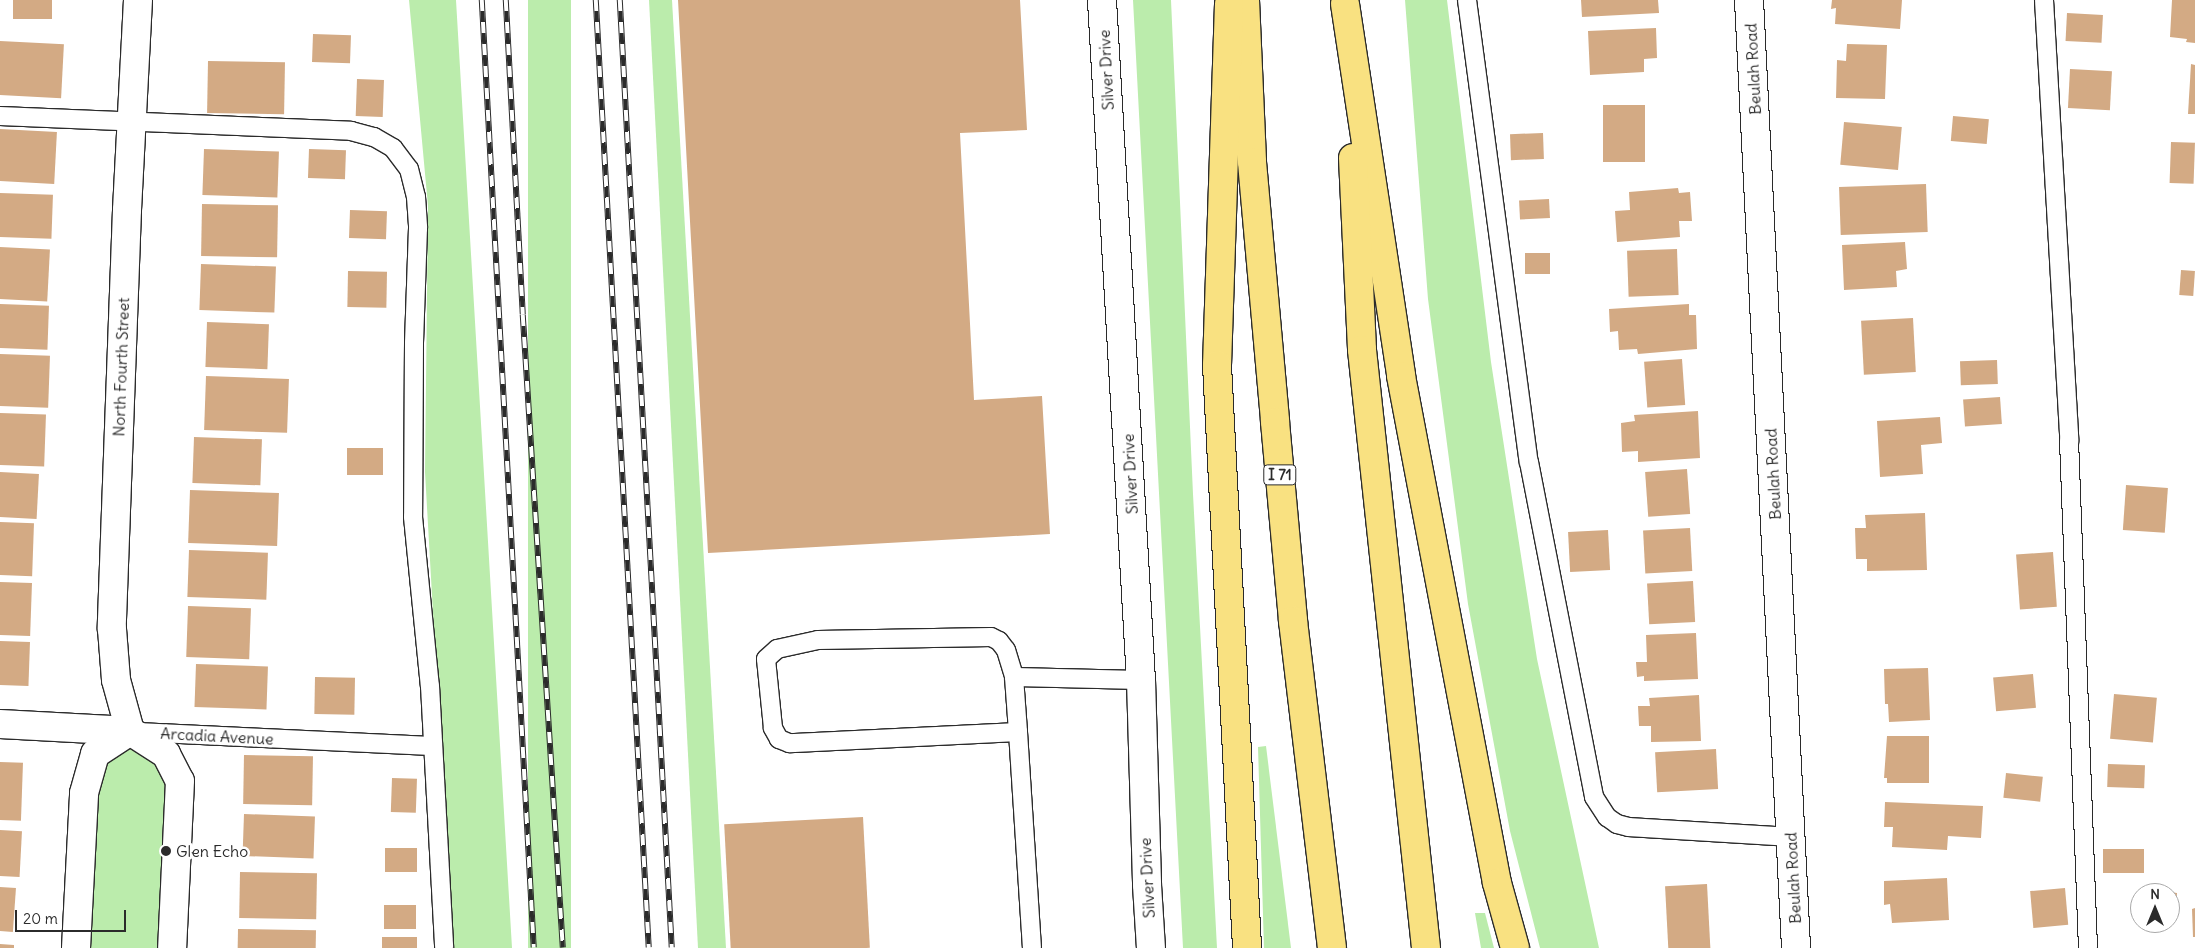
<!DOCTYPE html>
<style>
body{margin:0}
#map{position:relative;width:2195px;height:948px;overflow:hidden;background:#fff;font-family:Delius,sans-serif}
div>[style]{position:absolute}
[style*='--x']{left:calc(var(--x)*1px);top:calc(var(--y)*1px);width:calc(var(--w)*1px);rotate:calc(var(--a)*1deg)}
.green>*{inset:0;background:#bbecac;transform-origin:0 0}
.building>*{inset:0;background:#d3aa84;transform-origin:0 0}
.roads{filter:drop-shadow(1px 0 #2b2b2b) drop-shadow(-1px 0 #2b2b2b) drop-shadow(0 1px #2b2b2b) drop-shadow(0 -1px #2b2b2b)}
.lane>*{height:18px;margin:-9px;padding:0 9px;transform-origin:9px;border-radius:9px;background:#fff}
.street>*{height:28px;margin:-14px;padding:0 14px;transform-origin:14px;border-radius:14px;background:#fff}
.highway>*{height:28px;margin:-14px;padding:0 14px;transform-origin:14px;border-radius:14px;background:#f9e181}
.rail>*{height:5.5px;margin-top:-2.75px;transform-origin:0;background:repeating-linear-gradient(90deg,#fff 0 11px,#2b2b2b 0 22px);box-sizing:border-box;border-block:1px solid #2b2b2b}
.dots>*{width:14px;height:14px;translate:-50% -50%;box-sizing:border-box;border:2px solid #fff;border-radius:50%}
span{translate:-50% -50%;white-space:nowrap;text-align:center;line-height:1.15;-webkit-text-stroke:5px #fff;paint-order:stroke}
.shield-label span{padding:1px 4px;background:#fff;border:1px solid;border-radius:4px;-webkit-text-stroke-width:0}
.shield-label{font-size:15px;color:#2b2b2b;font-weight:700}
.street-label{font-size:16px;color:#2b2b2b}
.poi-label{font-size:16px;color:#2b2b2b}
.left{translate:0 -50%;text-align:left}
.north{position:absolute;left:2130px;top:883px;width:50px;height:50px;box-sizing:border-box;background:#fff;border:1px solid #aaa;border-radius:50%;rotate:0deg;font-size:14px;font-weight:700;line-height:20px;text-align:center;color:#2b2b2b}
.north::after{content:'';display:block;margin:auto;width:18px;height:22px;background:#2b2b2b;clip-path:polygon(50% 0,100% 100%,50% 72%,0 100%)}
.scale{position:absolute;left:15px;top:910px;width:111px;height:22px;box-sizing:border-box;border:2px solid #2b2b2b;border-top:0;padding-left:6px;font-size:15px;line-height:18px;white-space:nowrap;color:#2b2b2b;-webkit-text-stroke:4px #fff;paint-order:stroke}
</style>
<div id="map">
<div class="green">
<i style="clip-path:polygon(409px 0,456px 0,512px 948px,452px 948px,425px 472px,428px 206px)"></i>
<i style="left:528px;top:0;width:43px;height:950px"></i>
<i style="clip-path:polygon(649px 0,672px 0,726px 948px,698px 948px)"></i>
<i style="clip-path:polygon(1133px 0,1171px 0,1193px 494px,1217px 948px,1183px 948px)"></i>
<i style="clip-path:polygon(1405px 0,1447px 0,1491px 362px,1537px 659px,1599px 948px,1540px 948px,1510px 831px,1468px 604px,1428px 299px)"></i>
<i style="clip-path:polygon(1266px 746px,1291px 948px,1264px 948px,1258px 747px)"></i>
<i style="clip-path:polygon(129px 749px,141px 749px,152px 755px,166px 778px,158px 948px,91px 948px,99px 776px,105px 763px,117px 753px)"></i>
<i style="clip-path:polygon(1475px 913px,1485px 913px,1494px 948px,1481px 948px)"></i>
</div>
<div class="building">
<i style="left:13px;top:0;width:39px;height:19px"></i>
<i style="clip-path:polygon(678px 0,1020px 0,1027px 130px,960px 133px,974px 400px,1042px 396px,1050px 534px,708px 553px)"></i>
<i style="clip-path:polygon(1581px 0,1658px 0,1659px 13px,1582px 17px)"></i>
<i style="clip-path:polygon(1832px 0,1902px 0,1900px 29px,1835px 24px,1836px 8px,1831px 9px)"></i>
<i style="clip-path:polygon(2172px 0,2195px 0,2195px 43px,2186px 42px,2187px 39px,2170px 37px)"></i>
<i style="left:2067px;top:13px;width:36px;height:28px;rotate:3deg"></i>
<i style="clip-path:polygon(1656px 28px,1657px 58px,1644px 59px,1644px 72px,1590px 75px,1588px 31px)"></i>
<i style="left:313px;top:34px;width:38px;height:28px;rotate:2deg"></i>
<i style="left:0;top:41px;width:64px;height:54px;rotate:3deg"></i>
<i style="clip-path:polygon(1847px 44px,1887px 45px,1885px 99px,1836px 98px,1837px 60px,1846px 61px)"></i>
<i style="left:208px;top:61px;width:77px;height:52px;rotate:1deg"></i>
<i style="clip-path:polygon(2191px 64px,2195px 65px,2195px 114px,2188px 114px)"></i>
<i style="left:2070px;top:69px;width:42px;height:39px;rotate:3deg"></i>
<i style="left:357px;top:79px;width:27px;height:37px;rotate:2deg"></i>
<i style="left:1603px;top:105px;width:42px;height:57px"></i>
<i style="left:1953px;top:116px;width:36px;height:25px;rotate:5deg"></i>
<i style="left:1844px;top:122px;width:58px;height:43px;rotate:5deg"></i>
<i style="left:0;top:129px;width:57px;height:52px;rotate:3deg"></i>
<i style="left:1543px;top:133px;width:26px;height:33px;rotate:88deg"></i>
<i style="left:2171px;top:142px;width:24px;height:41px;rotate:2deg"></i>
<i style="left:204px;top:149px;width:75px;height:46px;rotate:2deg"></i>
<i style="left:309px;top:149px;width:37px;height:29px;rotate:2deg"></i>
<i style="left:1926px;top:184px;width:48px;height:87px;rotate:88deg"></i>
<i style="clip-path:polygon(1678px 188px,1679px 193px,1690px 192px,1692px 221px,1679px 221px,1680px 237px,1617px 242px,1615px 211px,1630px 210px,1629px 192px)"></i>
<i style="left:0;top:193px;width:53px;height:44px;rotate:2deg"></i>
<i style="left:1549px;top:199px;width:19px;height:30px;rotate:87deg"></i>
<i style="left:202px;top:204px;width:76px;height:52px;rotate:1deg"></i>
<i style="left:350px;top:210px;width:37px;height:28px;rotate:2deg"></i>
<i style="clip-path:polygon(1905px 242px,1907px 269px,1896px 271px,1897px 287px,1844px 290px,1842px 245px)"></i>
<i style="left:0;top:247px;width:50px;height:52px;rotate:3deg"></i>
<i style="left:1677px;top:249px;width:46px;height:50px;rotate:88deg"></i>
<i style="left:1525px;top:253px;width:25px;height:21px"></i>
<i style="left:201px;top:264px;width:75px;height:46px;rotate:2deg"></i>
<i style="left:2181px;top:270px;width:14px;height:25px;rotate:4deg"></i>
<i style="left:348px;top:271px;width:39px;height:36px;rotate:1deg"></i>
<i style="left:0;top:304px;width:49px;height:44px;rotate:2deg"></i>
<i style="clip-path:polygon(1689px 304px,1689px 315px,1696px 315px,1697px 349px,1638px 354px,1637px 349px,1619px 350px,1618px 331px,1610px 332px,1609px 309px)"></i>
<i style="left:1913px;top:318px;width:54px;height:52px;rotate:87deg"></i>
<i style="left:207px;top:322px;width:62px;height:45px;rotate:2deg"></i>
<i style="left:0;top:354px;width:50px;height:52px;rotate:2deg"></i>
<i style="left:1682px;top:359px;width:46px;height:38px;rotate:86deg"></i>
<i style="left:1997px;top:360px;width:24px;height:37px;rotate:88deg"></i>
<i style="left:206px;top:376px;width:83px;height:54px;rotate:2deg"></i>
<i style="left:2000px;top:397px;width:27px;height:37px;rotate:86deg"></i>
<i style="clip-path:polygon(1698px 411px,1700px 458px,1638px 462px,1638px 451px,1622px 452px,1621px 423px,1635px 421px,1634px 415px)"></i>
<i style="left:0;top:413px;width:46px;height:52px;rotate:2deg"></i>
<i style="clip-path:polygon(1940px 417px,1942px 443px,1921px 445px,1923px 474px,1880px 477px,1877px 421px)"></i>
<i style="left:194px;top:437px;width:68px;height:46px;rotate:2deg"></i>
<i style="left:347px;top:448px;width:36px;height:27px"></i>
<i style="left:1687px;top:469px;width:45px;height:42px;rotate:86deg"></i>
<i style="left:0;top:472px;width:39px;height:45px;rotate:3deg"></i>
<i style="left:2126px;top:485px;width:42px;height:45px;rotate:4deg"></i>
<i style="left:190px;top:490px;width:89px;height:53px;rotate:2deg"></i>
<i style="clip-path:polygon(1925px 513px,1927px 570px,1867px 571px,1867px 559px,1856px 559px,1855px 528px,1866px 528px,1865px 515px)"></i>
<i style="left:0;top:522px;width:34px;height:53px;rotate:2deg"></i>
<i style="left:1690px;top:528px;width:43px;height:47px;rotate:87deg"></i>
<i style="left:1608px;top:530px;width:40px;height:40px;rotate:87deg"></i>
<i style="left:189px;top:550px;width:79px;height:47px;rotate:2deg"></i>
<i style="left:2053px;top:552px;width:55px;height:37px;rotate:86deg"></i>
<i style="left:1693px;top:581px;width:41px;height:46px;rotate:87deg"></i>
<i style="left:0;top:582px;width:32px;height:53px;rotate:2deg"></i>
<i style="left:188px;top:606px;width:63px;height:51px;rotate:2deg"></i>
<i style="clip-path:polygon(1696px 633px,1698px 679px,1644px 681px,1644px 676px,1637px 677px,1636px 662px,1647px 662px,1646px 635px)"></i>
<i style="left:0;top:641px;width:30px;height:44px;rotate:2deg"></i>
<i style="left:196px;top:664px;width:72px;height:43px;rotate:2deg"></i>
<i style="clip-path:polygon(1928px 668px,1930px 720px,1889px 722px,1888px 704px,1885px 704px,1884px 669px)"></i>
<i style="left:2033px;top:674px;width:34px;height:40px;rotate:85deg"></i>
<i style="left:315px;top:677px;width:40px;height:37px;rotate:1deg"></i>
<i style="left:2114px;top:694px;width:43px;height:45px;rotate:5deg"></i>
<i style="clip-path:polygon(1699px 695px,1701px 741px,1651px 742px,1651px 726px,1639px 726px,1638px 706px,1650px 706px,1649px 698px)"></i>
<i style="clip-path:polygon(1887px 736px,1929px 736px,1929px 783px,1887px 783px,1887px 778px,1884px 778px)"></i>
<i style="left:1716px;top:749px;width:40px;height:61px;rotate:87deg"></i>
<i style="left:244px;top:755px;width:69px;height:49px;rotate:1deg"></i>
<i style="left:0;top:762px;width:23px;height:58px;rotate:2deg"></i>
<i style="left:2108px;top:764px;width:37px;height:23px;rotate:2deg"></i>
<i style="left:2006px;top:773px;width:37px;height:25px;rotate:6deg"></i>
<i style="left:392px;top:778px;width:25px;height:34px;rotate:2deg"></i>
<i style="clip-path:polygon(1885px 802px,1983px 806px,1981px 838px,1948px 836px,1947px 850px,1892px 847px,1893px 827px,1884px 827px)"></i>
<i style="left:244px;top:814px;width:71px;height:42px;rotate:2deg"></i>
<i style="left:863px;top:817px;width:131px;height:139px;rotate:87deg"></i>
<i style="left:0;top:830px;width:22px;height:46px;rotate:3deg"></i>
<i style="left:385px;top:848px;width:32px;height:24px"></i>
<i style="left:2103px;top:849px;width:41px;height:24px"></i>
<i style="left:240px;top:872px;width:77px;height:46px;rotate:1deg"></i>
<i style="clip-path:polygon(1947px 878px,1949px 920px,1892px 923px,1890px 904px,1884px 905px,1884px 881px)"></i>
<i style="left:1707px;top:884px;width:64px;height:42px;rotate:87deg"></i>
<i style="left:0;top:887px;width:16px;height:44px;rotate:4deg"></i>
<i style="left:2065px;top:888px;width:37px;height:35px;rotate:85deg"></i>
<i style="clip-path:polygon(2170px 892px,2177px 893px,2176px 913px,2170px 913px)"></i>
<i style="left:384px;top:905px;width:32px;height:24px"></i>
<i style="clip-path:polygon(2195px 908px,2195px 937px,2193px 937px,2192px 909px)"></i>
<i style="left:238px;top:929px;width:78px;height:19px;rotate:1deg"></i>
<i style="left:382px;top:937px;width:35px;height:11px"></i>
<i style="clip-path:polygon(0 944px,14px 945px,14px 948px,0 948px)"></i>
</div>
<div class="roads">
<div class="lane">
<i style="--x:1467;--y:0;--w:466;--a:82.4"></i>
<i style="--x:1529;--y:462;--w:341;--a:79"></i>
<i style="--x:1594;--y:797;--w:24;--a:57"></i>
<i style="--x:1607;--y:817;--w:12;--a:35"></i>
<i style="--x:1617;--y:824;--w:12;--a:14"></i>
<i style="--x:1629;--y:827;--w:162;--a:3.5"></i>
<i style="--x:2044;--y:0;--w:441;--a:86.7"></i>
<i style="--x:2069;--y:440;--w:508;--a:87.86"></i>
<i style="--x:0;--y:116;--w:351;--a:2.4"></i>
<i style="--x:351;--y:131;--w:24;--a:15"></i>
<i style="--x:374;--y:137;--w:22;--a:30"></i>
<i style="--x:393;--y:148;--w:26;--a:53"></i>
<i style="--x:409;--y:169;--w:29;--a:76"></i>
<i style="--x:416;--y:197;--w:31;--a:86"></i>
<i style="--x:418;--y:228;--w:115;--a:92"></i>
<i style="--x:414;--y:343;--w:174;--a:90.3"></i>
<i style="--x:413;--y:517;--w:170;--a:84.3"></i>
<i style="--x:430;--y:686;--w:262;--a:86.9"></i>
<i style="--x:1014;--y:677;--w:127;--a:1.4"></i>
<i style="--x:136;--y:732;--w:297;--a:2.7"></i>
<i style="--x:1018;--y:732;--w:229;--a:177.2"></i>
<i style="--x:789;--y:743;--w:11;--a:-158"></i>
<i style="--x:779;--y:739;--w:13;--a:-119"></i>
<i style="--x:773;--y:728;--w:69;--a:-95.8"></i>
<i style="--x:766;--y:659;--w:15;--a:-42"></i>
<i style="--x:777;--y:649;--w:42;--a:-12.4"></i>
<i style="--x:818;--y:640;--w:173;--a:-1"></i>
<i style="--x:991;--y:637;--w:9;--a:27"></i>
<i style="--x:999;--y:641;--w:11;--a:52"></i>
<i style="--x:1006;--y:650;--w:28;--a:73"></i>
<i style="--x:1014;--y:677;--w:55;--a:85.8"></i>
<i style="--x:1018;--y:732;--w:216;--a:86.3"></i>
</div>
<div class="street">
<i style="--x:138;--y:0;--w:210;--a:93"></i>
<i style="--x:127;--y:210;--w:419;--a:92.1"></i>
<i style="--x:112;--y:629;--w:51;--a:85.5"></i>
<i style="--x:116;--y:680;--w:53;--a:74.6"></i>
<i style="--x:130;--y:731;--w:43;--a:32.6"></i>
<i style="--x:166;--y:754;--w:30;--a:63"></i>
<i style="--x:180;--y:781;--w:167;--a:92.7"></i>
<i style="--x:1102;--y:0;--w:681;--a:86.72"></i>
<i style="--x:1141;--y:680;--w:205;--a:88.3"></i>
<i style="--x:1147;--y:885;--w:63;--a:86.4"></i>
<i style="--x:1749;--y:0;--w:949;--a:87.16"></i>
<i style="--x:0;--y:724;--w:130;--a:3.1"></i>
<i style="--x:76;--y:948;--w:155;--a:-87"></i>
<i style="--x:84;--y:793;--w:41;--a:-74.2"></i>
<i style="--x:95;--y:754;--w:42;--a:-33.3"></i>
</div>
<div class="highway">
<i style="--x:1245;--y:0;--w:162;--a:87.5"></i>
<i style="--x:1252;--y:162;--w:261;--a:84.9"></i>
<i style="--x:1275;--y:422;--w:200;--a:84.8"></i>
<i style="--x:1293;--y:621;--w:329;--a:83.2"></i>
<i style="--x:1229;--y:4;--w:361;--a:91.9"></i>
<i style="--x:1217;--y:365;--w:584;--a:87.05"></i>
<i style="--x:1345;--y:4;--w:376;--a:81.4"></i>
<i style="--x:1401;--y:376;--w:516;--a:79.28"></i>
<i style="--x:1497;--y:883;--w:67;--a:74.5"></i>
<i style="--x:1353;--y:158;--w:192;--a:87.3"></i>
<i style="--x:1362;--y:350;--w:601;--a:83.89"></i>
</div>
</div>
<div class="rail">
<i style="--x:482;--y:0;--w:949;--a:86.86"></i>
<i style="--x:506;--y:0;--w:315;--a:86.9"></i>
<i style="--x:523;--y:315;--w:634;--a:86.38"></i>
<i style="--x:596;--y:0;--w:949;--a:86.8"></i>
<i style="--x:620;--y:0;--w:949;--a:86.86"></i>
</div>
<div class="dots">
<i style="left:166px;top:851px;background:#2b2b2b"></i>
</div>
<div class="shield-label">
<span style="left:1280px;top:475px">I 71</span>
</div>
<div class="street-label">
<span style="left:1753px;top:69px;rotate:-93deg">Beulah Road</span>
<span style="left:1106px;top:70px;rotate:-93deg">Silver Drive</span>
<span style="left:121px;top:367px;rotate:-88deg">North Fourth Street</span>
<span style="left:1130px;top:474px;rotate:-93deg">Silver Drive</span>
<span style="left:1773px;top:474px;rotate:-93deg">Beulah Road</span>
<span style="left:217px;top:736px;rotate:3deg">Arcadia Avenue</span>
<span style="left:1147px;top:878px;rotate:-93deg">Silver Drive</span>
<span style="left:1793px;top:878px;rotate:-93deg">Beulah Road</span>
</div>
<div class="poi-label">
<span class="left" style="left:176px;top:851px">Glen Echo</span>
</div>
<div class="north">N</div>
<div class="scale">20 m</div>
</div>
